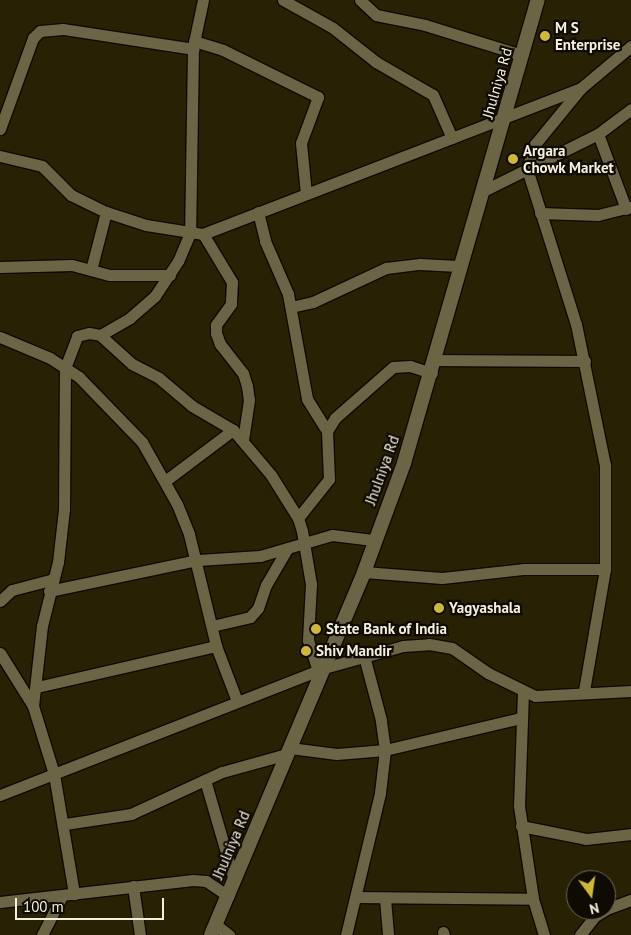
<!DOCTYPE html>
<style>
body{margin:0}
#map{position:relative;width:631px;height:935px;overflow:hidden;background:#282104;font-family:"PT Sans",sans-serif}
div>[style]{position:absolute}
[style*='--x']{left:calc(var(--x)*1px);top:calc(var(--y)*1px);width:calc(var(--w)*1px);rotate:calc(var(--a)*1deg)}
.roads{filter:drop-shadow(1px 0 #110a00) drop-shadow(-1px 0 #110a00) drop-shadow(0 1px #110a00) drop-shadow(0 -1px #110a00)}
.minor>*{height:11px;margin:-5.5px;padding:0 5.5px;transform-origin:5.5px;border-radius:5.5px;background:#6b6445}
.tertiary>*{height:14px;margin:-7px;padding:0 7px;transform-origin:7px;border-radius:7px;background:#6b6445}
.dots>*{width:14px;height:14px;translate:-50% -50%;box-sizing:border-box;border:2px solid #0e0b02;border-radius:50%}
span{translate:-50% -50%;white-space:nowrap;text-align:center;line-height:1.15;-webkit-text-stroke:4.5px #0e0b02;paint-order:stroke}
.poi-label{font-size:15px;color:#f3efde;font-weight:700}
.left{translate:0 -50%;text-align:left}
.street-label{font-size:15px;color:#f3efde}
.north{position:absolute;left:566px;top:870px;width:50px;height:50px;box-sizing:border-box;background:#0e0b02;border:1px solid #6a665a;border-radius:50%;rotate:166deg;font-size:14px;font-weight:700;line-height:20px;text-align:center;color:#f3efde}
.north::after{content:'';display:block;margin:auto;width:18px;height:22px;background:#cfb837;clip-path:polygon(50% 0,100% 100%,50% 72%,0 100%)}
.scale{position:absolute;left:15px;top:898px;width:149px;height:22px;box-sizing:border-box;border:2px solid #f3efde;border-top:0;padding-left:6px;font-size:15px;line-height:18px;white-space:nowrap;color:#f3efde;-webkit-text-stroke:4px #0e0b02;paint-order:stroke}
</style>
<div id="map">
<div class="roads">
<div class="minor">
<i style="--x:283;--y:0;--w:57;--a:29.2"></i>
<i style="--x:333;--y:28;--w:55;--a:38.3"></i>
<i style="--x:376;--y:62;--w:66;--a:30.1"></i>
<i style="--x:433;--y:95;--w:47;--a:66.2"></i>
<i style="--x:360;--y:0;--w:22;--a:43"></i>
<i style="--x:376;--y:15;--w:50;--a:11.5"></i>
<i style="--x:425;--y:25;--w:102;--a:17.2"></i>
<i style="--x:194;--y:41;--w:30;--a:17"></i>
<i style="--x:223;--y:50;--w:106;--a:26.3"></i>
<i style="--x:318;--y:97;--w:49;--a:110.3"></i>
<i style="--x:301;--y:143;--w:51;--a:84.4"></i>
<i style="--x:193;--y:47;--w:48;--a:-78"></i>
<i style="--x:581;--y:88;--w:72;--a:129.4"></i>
<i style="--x:535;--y:144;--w:26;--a:108"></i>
<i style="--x:527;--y:169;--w:163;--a:72.5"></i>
<i style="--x:576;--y:324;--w:144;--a:78.4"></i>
<i style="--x:605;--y:465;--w:104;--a:90"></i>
<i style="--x:605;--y:569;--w:124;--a:99.8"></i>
<i style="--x:0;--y:129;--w:97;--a:-70.1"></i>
<i style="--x:33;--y:38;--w:10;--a:-45"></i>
<i style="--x:40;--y:31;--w:23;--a:-5"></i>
<i style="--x:63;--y:29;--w:132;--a:8.7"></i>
<i style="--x:193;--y:49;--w:184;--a:90.9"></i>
<i style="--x:190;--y:233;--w:30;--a:113"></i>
<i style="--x:178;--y:261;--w:42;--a:123.3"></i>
<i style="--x:155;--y:296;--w:33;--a:139"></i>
<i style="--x:130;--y:318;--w:34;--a:150"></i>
<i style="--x:598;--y:134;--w:80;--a:69.5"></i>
<i style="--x:0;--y:156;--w:43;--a:13.4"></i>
<i style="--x:42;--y:166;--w:41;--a:45"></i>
<i style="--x:71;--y:195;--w:39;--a:26"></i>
<i style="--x:106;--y:212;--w:42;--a:18"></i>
<i style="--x:146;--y:225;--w:58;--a:9"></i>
<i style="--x:203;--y:234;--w:405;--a:-21.1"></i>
<i style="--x:581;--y:88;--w:65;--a:-40"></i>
<i style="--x:485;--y:190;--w:126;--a:-26.4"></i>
<i style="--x:598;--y:134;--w:41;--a:-37.1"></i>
<i style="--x:258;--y:212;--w:30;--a:76"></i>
<i style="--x:265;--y:241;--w:58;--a:66.5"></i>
<i style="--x:288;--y:294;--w:107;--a:79.7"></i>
<i style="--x:307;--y:399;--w:38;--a:58"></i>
<i style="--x:540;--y:213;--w:58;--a:2"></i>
<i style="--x:598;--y:215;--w:34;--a:-14"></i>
<i style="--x:203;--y:234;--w:56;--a:58.9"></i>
<i style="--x:232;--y:282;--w:22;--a:93"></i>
<i style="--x:231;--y:304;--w:26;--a:126"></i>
<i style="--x:216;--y:325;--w:8;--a:90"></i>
<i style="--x:216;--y:333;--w:12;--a:70"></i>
<i style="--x:220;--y:344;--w:37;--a:52"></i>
<i style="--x:243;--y:373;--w:14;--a:73"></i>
<i style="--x:247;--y:386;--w:14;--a:82"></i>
<i style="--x:249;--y:400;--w:40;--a:98.5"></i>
<i style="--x:0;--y:267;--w:72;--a:-1.6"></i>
<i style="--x:72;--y:265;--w:39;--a:15"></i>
<i style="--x:110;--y:275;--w:60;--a:0"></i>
<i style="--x:91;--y:270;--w:60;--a:-75.5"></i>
<i style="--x:291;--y:307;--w:23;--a:-13"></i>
<i style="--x:313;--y:302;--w:81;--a:-25"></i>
<i style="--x:386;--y:268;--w:34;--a:-7"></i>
<i style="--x:420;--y:264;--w:38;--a:3"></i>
<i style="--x:0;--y:337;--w:54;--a:22.8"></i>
<i style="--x:50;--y:358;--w:35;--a:33"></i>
<i style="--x:79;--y:377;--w:91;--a:45.9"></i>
<i style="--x:142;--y:442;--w:71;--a:60.6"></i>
<i style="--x:177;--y:504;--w:32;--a:68"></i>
<i style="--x:189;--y:534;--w:115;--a:76.4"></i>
<i style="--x:216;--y:646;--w:59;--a:69.1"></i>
<i style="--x:436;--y:360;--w:149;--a:0.4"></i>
<i style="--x:165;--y:481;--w:85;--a:-36.9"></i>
<i style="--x:298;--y:518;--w:50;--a:-51.5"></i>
<i style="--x:329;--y:479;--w:48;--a:-92.4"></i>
<i style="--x:327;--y:431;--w:15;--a:-58"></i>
<i style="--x:335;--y:418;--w:77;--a:-41.3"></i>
<i style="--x:393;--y:367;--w:17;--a:-3"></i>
<i style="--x:410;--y:366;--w:23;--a:18"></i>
<i style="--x:364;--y:572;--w:78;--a:4.4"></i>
<i style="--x:442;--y:578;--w:81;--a:-6.3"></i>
<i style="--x:523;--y:569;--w:82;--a:0"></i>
<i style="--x:49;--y:591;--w:152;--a:-11.8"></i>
<i style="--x:198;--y:560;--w:62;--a:-3.7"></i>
<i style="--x:260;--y:556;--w:75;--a:-16.3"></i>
<i style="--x:332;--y:535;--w:41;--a:7"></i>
<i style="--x:0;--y:601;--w:16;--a:-43"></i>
<i style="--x:12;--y:590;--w:43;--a:-14.7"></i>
<i style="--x:212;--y:626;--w:39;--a:-13"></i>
<i style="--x:250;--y:617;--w:12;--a:-48"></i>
<i style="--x:258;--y:608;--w:24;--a:-71"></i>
<i style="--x:266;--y:585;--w:42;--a:-59.7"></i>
<i style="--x:0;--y:653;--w:62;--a:58.1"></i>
<i style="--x:33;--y:706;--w:71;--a:72.8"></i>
<i style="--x:54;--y:774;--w:122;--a:80.5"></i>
<i style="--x:37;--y:687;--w:184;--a:-12.9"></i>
<i style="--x:523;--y:692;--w:114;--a:92"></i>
<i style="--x:519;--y:806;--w:94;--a:81.4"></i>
<i style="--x:533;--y:899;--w:38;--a:73"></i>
<i style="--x:33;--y:706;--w:81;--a:-83.6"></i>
<i style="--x:42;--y:626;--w:66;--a:-76"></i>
<i style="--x:58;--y:562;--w:53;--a:-83.5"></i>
<i style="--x:64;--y:509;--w:141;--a:-89.6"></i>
<i style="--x:65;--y:368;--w:34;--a:-69"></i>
<i style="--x:77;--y:336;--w:12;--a:-14"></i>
<i style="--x:89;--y:333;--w:11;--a:10"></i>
<i style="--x:100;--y:335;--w:43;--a:42.2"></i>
<i style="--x:132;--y:364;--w:30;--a:27"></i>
<i style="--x:159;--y:378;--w:43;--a:40.3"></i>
<i style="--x:192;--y:406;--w:48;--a:30.3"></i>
<i style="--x:233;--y:430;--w:59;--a:49.8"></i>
<i style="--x:271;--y:475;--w:51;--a:57.9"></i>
<i style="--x:298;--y:518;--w:14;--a:73"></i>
<i style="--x:302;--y:531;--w:54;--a:80.4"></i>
<i style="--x:311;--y:584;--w:56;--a:93.1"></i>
<i style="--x:308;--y:640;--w:32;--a:72"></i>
<i style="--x:290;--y:748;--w:47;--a:7.3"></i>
<i style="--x:337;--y:754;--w:48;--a:-4.8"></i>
<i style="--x:385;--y:750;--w:139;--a:-13.3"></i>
<i style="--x:205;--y:780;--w:104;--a:73.8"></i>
<i style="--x:0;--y:795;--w:348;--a:-21.4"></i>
<i style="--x:324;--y:668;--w:82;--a:-15.6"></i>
<i style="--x:403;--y:646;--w:26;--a:-4"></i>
<i style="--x:429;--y:644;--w:23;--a:10"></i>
<i style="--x:452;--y:648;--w:44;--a:34.8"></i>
<i style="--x:488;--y:673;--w:52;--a:26.1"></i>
<i style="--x:535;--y:696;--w:96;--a:-3"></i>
<i style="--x:65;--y:824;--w:67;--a:-8.6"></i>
<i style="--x:131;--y:814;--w:100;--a:-24.8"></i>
<i style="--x:222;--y:772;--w:67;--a:-15.5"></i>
<i style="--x:521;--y:826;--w:66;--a:11.3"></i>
<i style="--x:586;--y:839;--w:45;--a:-6.3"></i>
<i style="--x:133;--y:886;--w:49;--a:81.9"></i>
<i style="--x:356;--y:897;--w:177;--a:0.6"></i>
<i style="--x:385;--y:899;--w:36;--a:85"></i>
<i style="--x:0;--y:902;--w:194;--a:-6.5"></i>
<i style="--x:193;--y:880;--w:13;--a:4"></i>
<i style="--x:206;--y:881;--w:27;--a:34"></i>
<i style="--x:606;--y:909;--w:27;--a:-20"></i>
<i style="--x:215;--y:924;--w:18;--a:38"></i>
<i style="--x:443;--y:932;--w:3;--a:72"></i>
<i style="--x:42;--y:935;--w:44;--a:-62.9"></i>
<i style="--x:346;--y:935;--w:146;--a:-76.5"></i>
<i style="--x:380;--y:793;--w:43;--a:-83.4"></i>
<i style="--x:385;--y:750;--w:30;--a:-98"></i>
<i style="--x:381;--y:720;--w:66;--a:-104.9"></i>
<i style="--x:580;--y:935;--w:24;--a:-52"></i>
<i style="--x:595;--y:916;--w:12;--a:-31"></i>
</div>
<div class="tertiary">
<i style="--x:211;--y:935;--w:394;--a:-67.1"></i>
<i style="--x:364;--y:572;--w:116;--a:-69.8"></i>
<i style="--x:404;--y:463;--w:482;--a:-73.9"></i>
</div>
</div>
<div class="dots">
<i style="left:545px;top:36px;background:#cfb837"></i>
<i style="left:513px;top:159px;background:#cfb837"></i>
<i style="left:439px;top:608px;background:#cfb837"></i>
<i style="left:316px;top:629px;background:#cfb837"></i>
<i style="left:306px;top:651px;background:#cfb837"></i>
</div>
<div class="poi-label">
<span class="left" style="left:555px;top:36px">M S<br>Enterprise</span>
<span class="left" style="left:523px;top:159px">Argara<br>Chowk Market</span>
<span class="left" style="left:449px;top:608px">Yagyashala</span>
<span class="left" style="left:326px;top:629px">State Bank of India</span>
<span class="left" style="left:316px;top:651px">Shiv Mandir</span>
</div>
<div class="street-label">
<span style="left:497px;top:83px;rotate:-74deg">Jhulniya Rd</span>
<span style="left:382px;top:470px;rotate:-70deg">Jhulniya Rd</span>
<span style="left:231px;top:845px;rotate:-67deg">Jhulniya Rd</span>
</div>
<div class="north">N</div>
<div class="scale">100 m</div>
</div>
